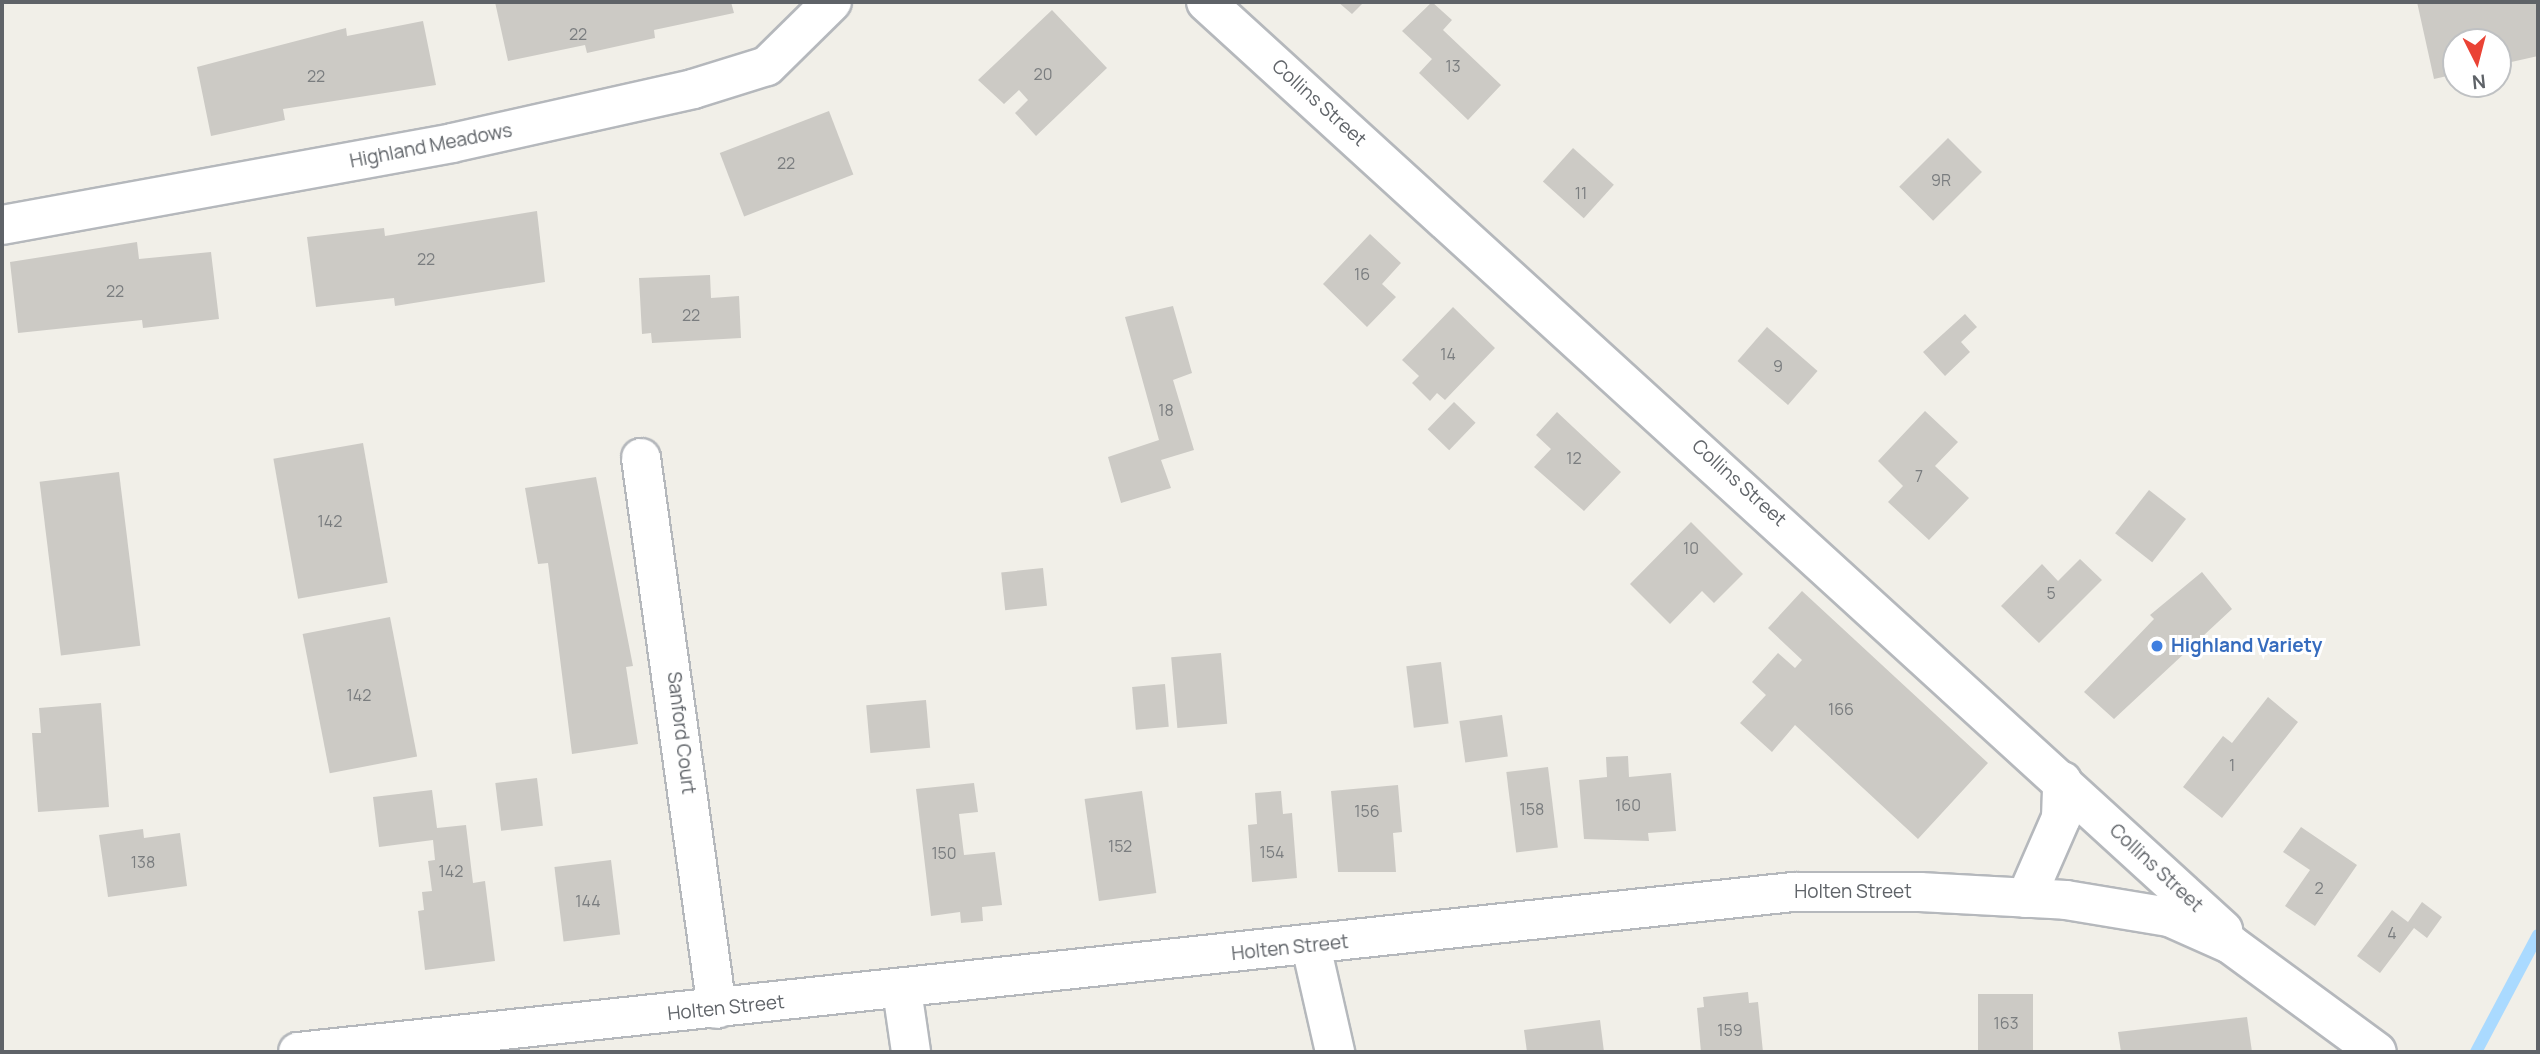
<!DOCTYPE html>
<style>
body{margin:0}
#map{position:relative;width:2540px;height:1054px;overflow:hidden;background:#f1efe8;font-family:Manrope,sans-serif}
div>[style]{position:absolute}
[style*='--x']{left:calc(var(--x)*1px);top:calc(var(--y)*1px);width:calc(var(--w)*1px);rotate:calc(var(--a)*1deg)}
.stream>*{height:12px;margin:-6px;padding:0 6px;transform-origin:6px;border-radius:6px;background:#aadaff}
.building>*{inset:0;background:#cccac5;transform-origin:0 0}
.roads{filter:drop-shadow(2px 0 #b5b8bc) drop-shadow(-2px 0 #b5b8bc) drop-shadow(0 2px #b5b8bc) drop-shadow(0 -2px #b5b8bc)}
.street>*{height:38px;margin:-19px;padding:0 19px;transform-origin:19px;border-radius:19px;background:#fff}
.secondary>*{height:38px;margin:-19px;padding:0 19px;transform-origin:19px;border-radius:19px;background:#fff}
.dots>*{width:19px;height:19px;translate:-50% -50%;box-sizing:border-box;border:4px solid #fff;border-radius:50%}
span{translate:-50% -50%;white-space:nowrap;text-align:center;line-height:1.15;-webkit-text-stroke:6px #fff;paint-order:stroke}
.number-label{font-size:16px;color:#7a7d7f}
.number-label span{-webkit-text-stroke-width:0}
.street-label{font-size:19px;color:#5f6368}
.shop-label{font-size:19px;color:#366cbe;font-weight:700}
.left{translate:0 -50%;text-align:left}
.frame{position:absolute;inset:0;border:4px solid #5f6368;pointer-events:none}
.north{position:absolute;left:2442px;top:28px;width:70px;height:70px;box-sizing:border-box;background:#fff;border:2px solid #bfc1c3;border-radius:50%;rotate:174deg;font-size:19px;font-weight:700;line-height:28px;text-align:center;color:#5f6368}
.north::after{content:'';display:block;margin:auto;width:24px;height:32px;background:#ea4335;clip-path:polygon(50% 0,100% 100%,50% 72%,0 100%)}
</style>
<div id="map">
<div class="stream">
<i style="--x:2476;--y:1052;--w:132;--a:-62.1"></i>
</div>
<div class="building">
<i style="clip-path:polygon(495px 2px,731px 2px,734px 13px,654px 30px,655px 38px,587px 53px,585px 45px,508px 61px)"></i>
<i style="clip-path:polygon(1338px 2px,1364px 2px,1352px 14px)"></i>
<i style="clip-path:polygon(1432px 2px,1452px 20px,1443px 30px,1501px 85px,1468px 120px,1419px 73px,1432px 59px,1402px 31px)"></i>
<i style="clip-path:polygon(2417px 2px,2538px 2px,2538px 56px,2498px 65px,2498px 42px,2456px 42px,2456px 74px,2434px 79px)"></i>
<i style="clip-path:polygon(1052px 10px,1107px 68px,1036px 136px,1015px 113px,1028px 100px,1019px 90px,1004px 104px,978px 80px)"></i>
<i style="clip-path:polygon(423px 21px,436px 85px,283px 109px,285px 120px,211px 136px,197px 67px,346px 28px,347px 36px)"></i>
<i style="left:829px;top:111px;width:68px;height:117px;rotate:69deg"></i>
<i style="left:1948px;top:138px;width:48px;height:69px;rotate:45deg"></i>
<i style="left:1573px;top:148px;width:55px;height:45px;rotate:42deg"></i>
<i style="clip-path:polygon(537px 211px,545px 282px,395px 306px,394px 298px,316px 307px,307px 237px,384px 228px,385px 236px)"></i>
<i style="clip-path:polygon(1370px 234px,1401px 263px,1382px 284px,1396px 297px,1367px 327px,1323px 284px)"></i>
<i style="clip-path:polygon(137px 242px,139px 259px,211px 252px,219px 319px,143px 328px,142px 320px,18px 333px,10px 262px)"></i>
<i style="clip-path:polygon(710px 275px,711px 298px,739px 296px,741px 338px,652px 343px,651px 333px,642px 334px,639px 278px)"></i>
<i style="clip-path:polygon(1173px 306px,1192px 373px,1173px 380px,1194px 450px,1161px 460px,1171px 488px,1121px 503px,1108px 457px,1159px 440px,1125px 317px)"></i>
<i style="clip-path:polygon(1453px 307px,1495px 348px,1445px 400px,1437px 393px,1430px 401px,1412px 383px,1419px 376px,1402px 360px)"></i>
<i style="clip-path:polygon(1965px 314px,1977px 327px,1961px 342px,1970px 352px,1945px 376px,1923px 352px)"></i>
<i style="left:1767px;top:327px;width:67px;height:45px;rotate:41deg"></i>
<i style="left:1454px;top:402px;width:30px;height:38px;rotate:44deg"></i>
<i style="clip-path:polygon(1925px 411px,1958px 442px,1935px 466px,1969px 498px,1929px 540px,1888px 502px,1903px 486px,1878px 461px)"></i>
<i style="clip-path:polygon(1557px 412px,1621px 472px,1584px 511px,1534px 467px,1551px 449px,1536px 435px)"></i>
<i style="left:363px;top:443px;width:142px;height:91px;rotate:80deg"></i>
<i style="left:119px;top:472px;width:175px;height:80px;rotate:83deg"></i>
<i style="clip-path:polygon(596px 477px,633px 666px,626px 667px,638px 744px,572px 754px,548px 563px,538px 564px,525px 488px)"></i>
<i style="left:2149px;top:490px;width:47px;height:55px;rotate:38deg"></i>
<i style="clip-path:polygon(1691px 522px,1743px 574px,1714px 603px,1702px 591px,1670px 624px,1630px 584px)"></i>
<i style="clip-path:polygon(2080px 559px,2102px 580px,2039px 643px,2001px 606px,2042px 564px,2058px 581px)"></i>
<i style="left:1043px;top:568px;width:38px;height:42px;rotate:84deg"></i>
<i style="clip-path:polygon(2202px 572px,2232px 609px,2114px 719px,2084px 692px,2154px 619px,2150px 615px)"></i>
<i style="clip-path:polygon(1802px 591px,1988px 763px,1918px 839px,1795px 725px,1772px 752px,1740px 723px,1766px 695px,1752px 682px,1778px 653px,1795px 668px,1802px 660px,1768px 628px)"></i>
<i style="left:390px;top:617px;width:142px;height:89px;rotate:79deg"></i>
<i style="left:1221px;top:653px;width:71px;height:50px;rotate:85deg"></i>
<i style="left:1441px;top:662px;width:62px;height:35px;rotate:83deg"></i>
<i style="left:1165px;top:684px;width:43px;height:33px;rotate:85deg"></i>
<i style="clip-path:polygon(2268px 697px,2298px 722px,2222px 818px,2183px 787px,2223px 736px,2232px 743px)"></i>
<i style="left:926px;top:700px;width:48px;height:60px;rotate:85deg"></i>
<i style="clip-path:polygon(101px 703px,109px 807px,38px 812px,32px 733px,41px 733px,39px 708px)"></i>
<i style="left:1502px;top:715px;width:42px;height:43px;rotate:82deg"></i>
<i style="clip-path:polygon(1628px 756px,1629px 777px,1671px 773px,1676px 831px,1648px 833px,1649px 841px,1584px 839px,1579px 780px,1607px 777px,1606px 757px)"></i>
<i style="left:1548px;top:767px;width:81px;height:42px;rotate:83deg"></i>
<i style="left:537px;top:778px;width:48px;height:42px;rotate:83deg"></i>
<i style="clip-path:polygon(974px 783px,978px 812px,959px 814px,964px 855px,995px 852px,1002px 905px,982px 907px,983px 921px,961px 923px,960px 912px,931px 916px,916px 789px)"></i>
<i style="clip-path:polygon(1398px 785px,1402px 832px,1393px 833px,1396px 872px,1338px 872px,1331px 791px)"></i>
<i style="clip-path:polygon(432px 790px,437px 828px,466px 825px,473px 883px,485px 881px,495px 961px,425px 970px,418px 911px,424px 910px,422px 892px,432px 891px,428px 861px,435px 860px,433px 840px,379px 847px,373px 797px)"></i>
<i style="left:1142px;top:791px;width:103px;height:58px;rotate:82deg"></i>
<i style="clip-path:polygon(1281px 791px,1283px 814px,1292px 813px,1297px 878px,1252px 882px,1248px 825px,1257px 824px,1255px 793px)"></i>
<i style="clip-path:polygon(2301px 827px,2357px 865px,2315px 926px,2285px 906px,2310px 870px,2283px 852px)"></i>
<i style="clip-path:polygon(143px 829px,144px 838px,180px 833px,187px 886px,108px 897px,99px 835px)"></i>
<i style="left:611px;top:860px;width:75px;height:57px;rotate:83deg"></i>
<i style="clip-path:polygon(2422px 902px,2442px 917px,2427px 938px,2414px 928px,2380px 973px,2357px 956px,2392px 910px,2408px 922px)"></i>
<i style="clip-path:polygon(1748px 992px,1749px 1003px,1758px 1002px,1763px 1052px,1701px 1052px,1697px 1008px,1704px 1007px,1703px 997px)"></i>
<i style="left:2033px;top:994px;width:58px;height:55px;rotate:90deg"></i>
<i style="clip-path:polygon(2247px 1017px,2252px 1052px,2121px 1052px,2118px 1032px)"></i>
<i style="clip-path:polygon(1600px 1020px,1604px 1052px,1527px 1052px,1524px 1030px)"></i>
</div>
<div class="roads">
<div class="street">
<i style="--x:2;--y:225;--w:457;--a:-10.3"></i>
<i style="--x:452;--y:143;--w:247;--a:-12.6"></i>
<i style="--x:693;--y:89;--w:77;--a:-17.3"></i>
<i style="--x:767;--y:66;--w:91;--a:-44.6"></i>
<i style="--x:641;--y:458;--w:556;--a:82.15"></i>
<i style="--x:1311;--y:946;--w:109;--a:77.2"></i>
<i style="--x:902;--y:990;--w:63;--a:81.7"></i>
</div>
<div class="secondary">
<i style="--x:1206;--y:2;--w:1377;--a:42.38"></i>
<i style="--x:2026;--y:898;--w:87;--a:-66.4"></i>
<i style="--x:2061;--y:818;--w:37;--a:-88"></i>
<i style="--x:298;--y:1052;--w:1504;--a:-6.11"></i>
<i style="--x:1793;--y:892;--w:127;--a:0"></i>
<i style="--x:1920;--y:892;--w:146;--a:3.1"></i>
<i style="--x:2066;--y:900;--w:104;--a:9.4"></i>
<i style="--x:2169;--y:917;--w:67;--a:23.9"></i>
<i style="--x:2230;--y:944;--w:182;--a:36.3"></i>
</div>
</div>
<div class="dots">
<i style="left:2157px;top:646px;background:#3f7fe0"></i>
</div>
<div class="number-label">
<span style="left:578px;top:34px">22</span>
<span style="left:1453px;top:66px">13</span>
<span style="left:1043px;top:74px">20</span>
<span style="left:316px;top:76px">22</span>
<span style="left:786px;top:163px">22</span>
<span style="left:1941px;top:180px">9R</span>
<span style="left:1581px;top:193px">11</span>
<span style="left:426px;top:259px">22</span>
<span style="left:1362px;top:274px">16</span>
<span style="left:115px;top:291px">22</span>
<span style="left:691px;top:315px">22</span>
<span style="left:1448px;top:354px">14</span>
<span style="left:1778px;top:366px">9</span>
<span style="left:1166px;top:410px">18</span>
<span style="left:1574px;top:458px">12</span>
<span style="left:1919px;top:476px">7</span>
<span style="left:330px;top:521px">142</span>
<span style="left:1691px;top:548px">10</span>
<span style="left:2051px;top:593px">5</span>
<span style="left:359px;top:695px">142</span>
<span style="left:1841px;top:709px">166</span>
<span style="left:2232px;top:765px">1</span>
<span style="left:1628px;top:805px">160</span>
<span style="left:1532px;top:809px">158</span>
<span style="left:1367px;top:811px">156</span>
<span style="left:1120px;top:846px">152</span>
<span style="left:1272px;top:852px">154</span>
<span style="left:944px;top:853px">150</span>
<span style="left:143px;top:862px">138</span>
<span style="left:451px;top:871px">142</span>
<span style="left:2319px;top:888px">2</span>
<span style="left:588px;top:901px">144</span>
<span style="left:2392px;top:933px">4</span>
<span style="left:2006px;top:1023px">163</span>
<span style="left:1730px;top:1030px">159</span>
</div>
<div class="street-label">
<span style="left:1319px;top:103px;rotate:42deg">Collins Street</span>
<span style="left:431px;top:146px;rotate:-11deg">Highland Meadows</span>
<span style="left:1739px;top:483px;rotate:42deg">Collins Street</span>
<span style="left:681px;top:733px;rotate:83deg">Sanford Court</span>
<span style="left:2156px;top:868px;rotate:43deg">Collins Street</span>
<span style="left:1853px;top:892px">Holten Street</span>
<span style="left:1290px;top:948px;rotate:-6deg">Holten Street</span>
<span style="left:726px;top:1008px;rotate:-6deg">Holten Street</span>
</div>
<div class="shop-label">
<span class="left" style="left:2171px;top:646px">Highland Variety</span>
</div>
<div class="frame"></div>
<div class="north">N</div>
</div>
